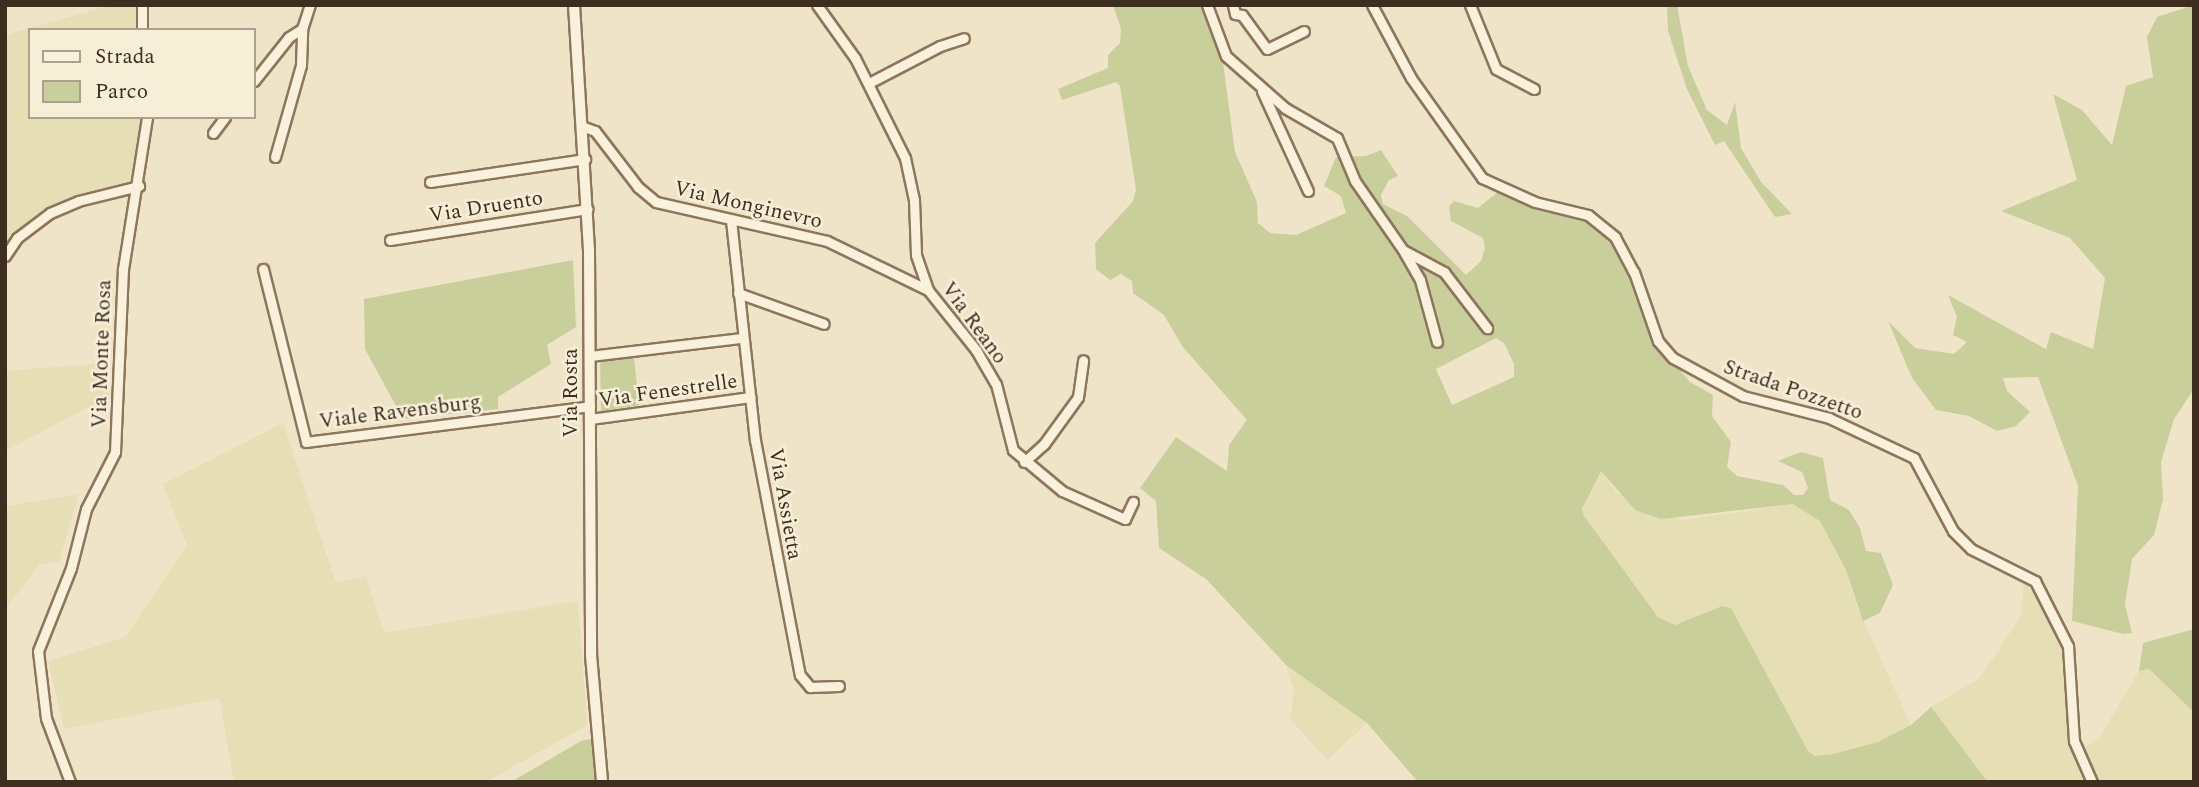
<!DOCTYPE html>
<style>
body{margin:0}
#map{position:relative;width:2199px;height:787px;overflow:hidden;background:#f0e4c8;font-family:Spectral,serif}
div>[style]{position:absolute}
[style*='--x']{left:calc(var(--x)*1px);top:calc(var(--y)*1px);width:calc(var(--w)*1px);rotate:calc(var(--a)*1deg)}
.farmland>*{inset:0;background:#e6deb5}
.green>*{inset:0;background:#c9cf9b}
.roads{filter:drop-shadow(2px 0 #8d765c) drop-shadow(-2px 0 #8d765c) drop-shadow(0 2px #8d765c) drop-shadow(0 -2px #8d765c)}
.minor>*{height:9px;margin:-4.5px;padding:0 4.5px;transform-origin:4.5px;border-radius:4.5px;background:#faf1dc}
.tertiary>*{height:10px;margin:-5px;padding:0 5px;transform-origin:5px;border-radius:5px;background:#faf1dc}
span{translate:-50% -50%;white-space:nowrap;text-align:center;line-height:1.15;-webkit-text-stroke:5px #f7eed8;paint-order:stroke}
.street-label{font-size:21px;color:#3d2e20}
.frame{position:absolute;inset:0;border:7px solid #3d2e20;pointer-events:none}
.legend{position:absolute;left:28px;top:28px;width:228px;height:91px;box-sizing:border-box;background:#f7eed8;border:2px solid #ada18e;margin:0;padding:9px 12px;list-style:none;font-size:21px;color:#3d2e20}
.legend li{display:flex;align-items:center;gap:14px;height:35px}
.legend b{width:35px;border:2px solid #ada18e}
</style>
<div id="map">
<div class="farmland">
<i style="clip-path:polygon(112px 5px,136px 5px,139px 30px,30px 30px,30px 117px,144px 117px,132px 186px,78px 201px,28px 228px,9px 248px,5px 266px,5px 35px)"></i>
<i style="clip-path:polygon(107px 363px,109px 396px,5px 451px,5px 371px)"></i>
<i style="clip-path:polygon(283px 423px,336px 583px,366px 576px,384px 633px,578px 601px,587px 725px,486px 782px,234px 782px,219px 698px,64px 729px,48px 661px,125px 637px,187px 545px,163px 484px)"></i>
<i style="clip-path:polygon(1601px 471px,1617px 493px,1683px 520px,1793px 504px,1807px 509px,1820px 521px,1846px 570px,1856px 604px,1911px 725px,1878px 742px,1833px 754px,1815px 756px,1807px 751px,1731px 608px,1722px 606px,1675px 625px,1658px 617px,1584px 516px,1582px 510px)"></i>
<i style="clip-path:polygon(79px 494px,59px 562px,40px 564px,6px 608px,5px 506px)"></i>
<i style="clip-path:polygon(2024px 582px,2046px 605px,2067px 655px,2070px 719px,2092px 782px,1988px 782px,1931px 707px,1980px 678px,2021px 616px)"></i>
<i style="clip-path:polygon(1286px 665px,1367px 723px,1327px 760px,1290px 719px,1294px 690px)"></i>
<i style="clip-path:polygon(2149px 669px,2194px 712px,2194px 782px,2097px 782px,2082px 750px,2099px 738px,2139px 671px)"></i>
</div>
<div class="green">
<i style="clip-path:polygon(evenodd,1113px 5px,1205px 5px,1222px 55px,1235px 152px,1257px 202px,1258px 223px,1270px 233px,1296px 235px,1346px 213px,1341px 196px,1324px 186px,1336px 157px,1366px 156px,1381px 150px,1398px 176px,1389px 180px,1381px 195px,1383px 204px,1407px 216px,1466px 275px,1481px 261px,1485px 248px,1483px 238px,1451px 221px,1449px 206px,1454px 201px,1478px 208px,1498px 192px,1586px 218px,1612px 239px,1631px 275px,1655px 341px,1690px 382px,1713px 395px,1712px 416px,1731px 442px,1727px 467px,1737px 476px,1783px 485px,1794px 495px,1803px 495px,1808px 488px,1802px 472px,1778px 461px,1801px 452px,1823px 458px,1830px 500px,1849px 510px,1860px 528px,1866px 551px,1881px 553px,1893px 585px,1880px 613px,1863px 621px,1846px 570px,1820px 521px,1793px 504px,1661px 519px,1635px 510px,1601px 471px,1582px 509px,1584px 516px,1658px 617px,1675px 625px,1722px 606px,1731px 608px,1808px 751px,1815px 756px,1833px 754px,1878px 742px,1911px 725px,1931px 707px,1988px 782px,1418px 782px,1367px 723px,1286px 665px,1206px 579px,1159px 548px,1156px 501px,1140px 488px,1176px 437px,1227px 471px,1229px 445px,1247px 420px,1182px 346px,1164px 315px,1133px 293px,1132px 281px,1121px 274px,1110px 280px,1096px 269px,1095px 243px,1133px 201px,1136px 190px,1120px 86px,1116px 82px,1062px 100px,1058px 89px,1108px 68px,1108px 55px,1120px 43px,1121px 29px,1113px 5px,1496px 338px,1504px 343px,1514px 364px,1514px 377px,1452px 405px,1436px 369px,1496px 338px)"></i>
<i style="clip-path:polygon(1667px 5px,1677px 5px,1688px 66px,1707px 110px,1727px 125px,1735px 102px,1741px 148px,1761px 182px,1792px 214px,1775px 217px,1724px 141px,1715px 145px,1687px 89px,1668px 31px)"></i>
<i style="clip-path:polygon(2194px 5px,2194px 389px,2174px 419px,2161px 462px,2163px 500px,2154px 535px,2132px 559px,2125px 605px,2132px 633px,2123px 634px,2072px 621px,2078px 486px,2038px 377px,2003px 378px,2007px 391px,2030px 412px,2016px 426px,1997px 431px,1969px 416px,1936px 410px,1912px 378px,1888px 321px,1915px 348px,1954px 354px,1967px 342px,1953px 335px,1957px 317px,1948px 295px,2046px 349px,2051px 332px,2093px 349px,2105px 278px,2070px 238px,2001px 211px,2077px 180px,2053px 94px,2082px 110px,2112px 145px,2126px 86px,2153px 77px,2147px 37px,2157px 17px)"></i>
<i style="clip-path:polygon(573px 260px,576px 327px,547px 345px,551px 364px,498px 397px,498px 409px,403px 419px,365px 349px,364px 299px)"></i>
<i style="clip-path:polygon(634px 357px,639px 405px,601px 411px,600px 359px)"></i>
<i style="clip-path:polygon(2194px 629px,2194px 712px,2149px 669px,2139px 671px,2143px 643px)"></i>
<i style="clip-path:polygon(598px 737px,600px 782px,511px 782px,581px 741px)"></i>
</div>
<div class="roads">
<div class="minor">
<i style="--x:142;--y:5;--w:25;--a:90"></i>
<i style="--x:817;--y:5;--w:65;--a:54.4"></i>
<i style="--x:855;--y:58;--w:112;--a:63.4"></i>
<i style="--x:905;--y:158;--w:43;--a:77.9"></i>
<i style="--x:914;--y:200;--w:55;--a:87.9"></i>
<i style="--x:916;--y:255;--w:37;--a:71"></i>
<i style="--x:928;--y:290;--w:77;--a:51.3"></i>
<i style="--x:976;--y:350;--w:39;--a:60"></i>
<i style="--x:996;--y:384;--w:68;--a:75.6"></i>
<i style="--x:1013;--y:450;--w:64;--a:39.9"></i>
<i style="--x:1062;--y:491;--w:69;--a:24"></i>
<i style="--x:1125;--y:519;--w:19;--a:-65"></i>
<i style="--x:1207;--y:5;--w:54;--a:69.6"></i>
<i style="--x:1226;--y:56;--w:79;--a:41.4"></i>
<i style="--x:1285;--y:108;--w:60;--a:30"></i>
<i style="--x:1337;--y:138;--w:47;--a:67.3"></i>
<i style="--x:1355;--y:181;--w:84;--a:55.2"></i>
<i style="--x:1403;--y:250;--w:47;--a:28.2"></i>
<i style="--x:1444;--y:272;--w:71;--a:52.5"></i>
<i style="--x:1233;--y:5;--w:9;--a:77"></i>
<i style="--x:1235;--y:14;--w:7;--a:8"></i>
<i style="--x:1242;--y:15;--w:42;--a:53.7"></i>
<i style="--x:1267;--y:49;--w:41;--a:-25.9"></i>
<i style="--x:1372;--y:5;--w:83;--a:61.9"></i>
<i style="--x:1411;--y:78;--w:123;--a:54.6"></i>
<i style="--x:1482;--y:178;--w:58;--a:24.4"></i>
<i style="--x:1535;--y:202;--w:55;--a:13.8"></i>
<i style="--x:1588;--y:215;--w:35;--a:39"></i>
<i style="--x:1615;--y:237;--w:40;--a:62"></i>
<i style="--x:1634;--y:272;--w:73;--a:70.8"></i>
<i style="--x:1658;--y:341;--w:23;--a:49"></i>
<i style="--x:1673;--y:358;--w:80;--a:28.5"></i>
<i style="--x:1743;--y:396;--w:89;--a:14.3"></i>
<i style="--x:1829;--y:418;--w:94;--a:25.2"></i>
<i style="--x:1914;--y:458;--w:83;--a:61.9"></i>
<i style="--x:1953;--y:531;--w:25;--a:45"></i>
<i style="--x:1971;--y:549;--w:72;--a:26.6"></i>
<i style="--x:2035;--y:581;--w:73;--a:63.1"></i>
<i style="--x:2068;--y:646;--w:95;--a:86.4"></i>
<i style="--x:2074;--y:741;--w:45;--a:66.3"></i>
<i style="--x:1470;--y:5;--w:69;--a:67.9"></i>
<i style="--x:1496;--y:69;--w:43;--a:27.8"></i>
<i style="--x:254;--y:81;--w:56;--a:-51.5"></i>
<i style="--x:289;--y:37;--w:15;--a:-32"></i>
<i style="--x:302;--y:29;--w:25;--a:-72"></i>
<i style="--x:869;--y:83;--w:80;--a:-27.5"></i>
<i style="--x:940;--y:46;--w:25;--a:-18"></i>
<i style="--x:1262;--y:91;--w:110;--a:65.3"></i>
<i style="--x:584;--y:127;--w:12;--a:20"></i>
<i style="--x:595;--y:131;--w:71;--a:52.5"></i>
<i style="--x:638;--y:187;--w:23;--a:40"></i>
<i style="--x:656;--y:202;--w:175;--a:12.8"></i>
<i style="--x:827;--y:241;--w:112;--a:25.9"></i>
<i style="--x:213;--y:133;--w:20;--a:-53"></i>
<i style="--x:275;--y:157;--w:96;--a:-74.2"></i>
<i style="--x:301;--y:65;--w:36;--a:-88"></i>
<i style="--x:430;--y:182;--w:157;--a:-8.4"></i>
<i style="--x:731;--y:220;--w:221;--a:83.8"></i>
<i style="--x:755;--y:440;--w:239;--a:79.2"></i>
<i style="--x:800;--y:675;--w:16;--a:50"></i>
<i style="--x:810;--y:687;--w:29;--a:-2"></i>
<i style="--x:390;--y:240;--w:200;--a:-8.9"></i>
<i style="--x:1404;--y:252;--w:32;--a:60"></i>
<i style="--x:1420;--y:280;--w:64;--a:74.7"></i>
<i style="--x:5;--y:256;--w:22;--a:-56"></i>
<i style="--x:17;--y:238;--w:41;--a:-37.1"></i>
<i style="--x:50;--y:213;--w:30;--a:-23"></i>
<i style="--x:78;--y:201;--w:63;--a:-13.8"></i>
<i style="--x:263;--y:269;--w:178;--a:76"></i>
<i style="--x:306;--y:442;--w:286;--a:-7.2"></i>
<i style="--x:738;--y:293;--w:91;--a:19.8"></i>
<i style="--x:590;--y:356;--w:153;--a:-6.8"></i>
<i style="--x:590;--y:419;--w:162;--a:-7.8"></i>
<i style="--x:1024;--y:462;--w:27;--a:-42"></i>
<i style="--x:1044;--y:444;--w:58;--a:-54.1"></i>
<i style="--x:1078;--y:397;--w:37;--a:-82"></i>
<i style="--x:70;--y:782;--w:68;--a:-110.6"></i>
<i style="--x:46;--y:718;--w:67;--a:-96.8"></i>
<i style="--x:38;--y:651;--w:89;--a:-68.3"></i>
<i style="--x:71;--y:568;--w:61;--a:-75.7"></i>
<i style="--x:86;--y:509;--w:64;--a:-63"></i>
<i style="--x:115;--y:452;--w:183;--a:-87.5"></i>
<i style="--x:123;--y:269;--w:154;--a:-81"></i>
</div>
<div class="tertiary">
<i style="--x:574;--y:5;--w:245;--a:86.5"></i>
<i style="--x:589;--y:250;--w:405;--a:89.7"></i>
<i style="--x:591;--y:655;--w:127;--a:85"></i>
</div>
</div>
<div class="street-label">
<span style="left:748px;top:205px;rotate:13deg">Via Monginevro</span>
<span style="left:486px;top:207px;rotate:-9deg">Via Druento</span>
<span style="left:974px;top:323px;rotate:54deg">Via Reano</span>
<span style="left:102px;top:354px;rotate:-88deg">Via Monte Rosa</span>
<span style="left:1793px;top:390px;rotate:19deg">Strada Pozzetto</span>
<span style="left:668px;top:391px;rotate:-8deg">Via Fenestrelle</span>
<span style="left:571px;top:393px;rotate:-90deg">Via Rosta</span>
<span style="left:400px;top:412px;rotate:-7deg">Viale Ravensburg</span>
<span style="left:785px;top:504px;rotate:80deg">Via Assietta</span>
</div>
<div class="frame"></div>
<ul class="legend">
<li><b style="height:9px;background:#faf1dc"></b>Strada</li>
<li><b style="height:19px;background:#c9cf9b"></b>Parco</li>
</ul>
</div>
